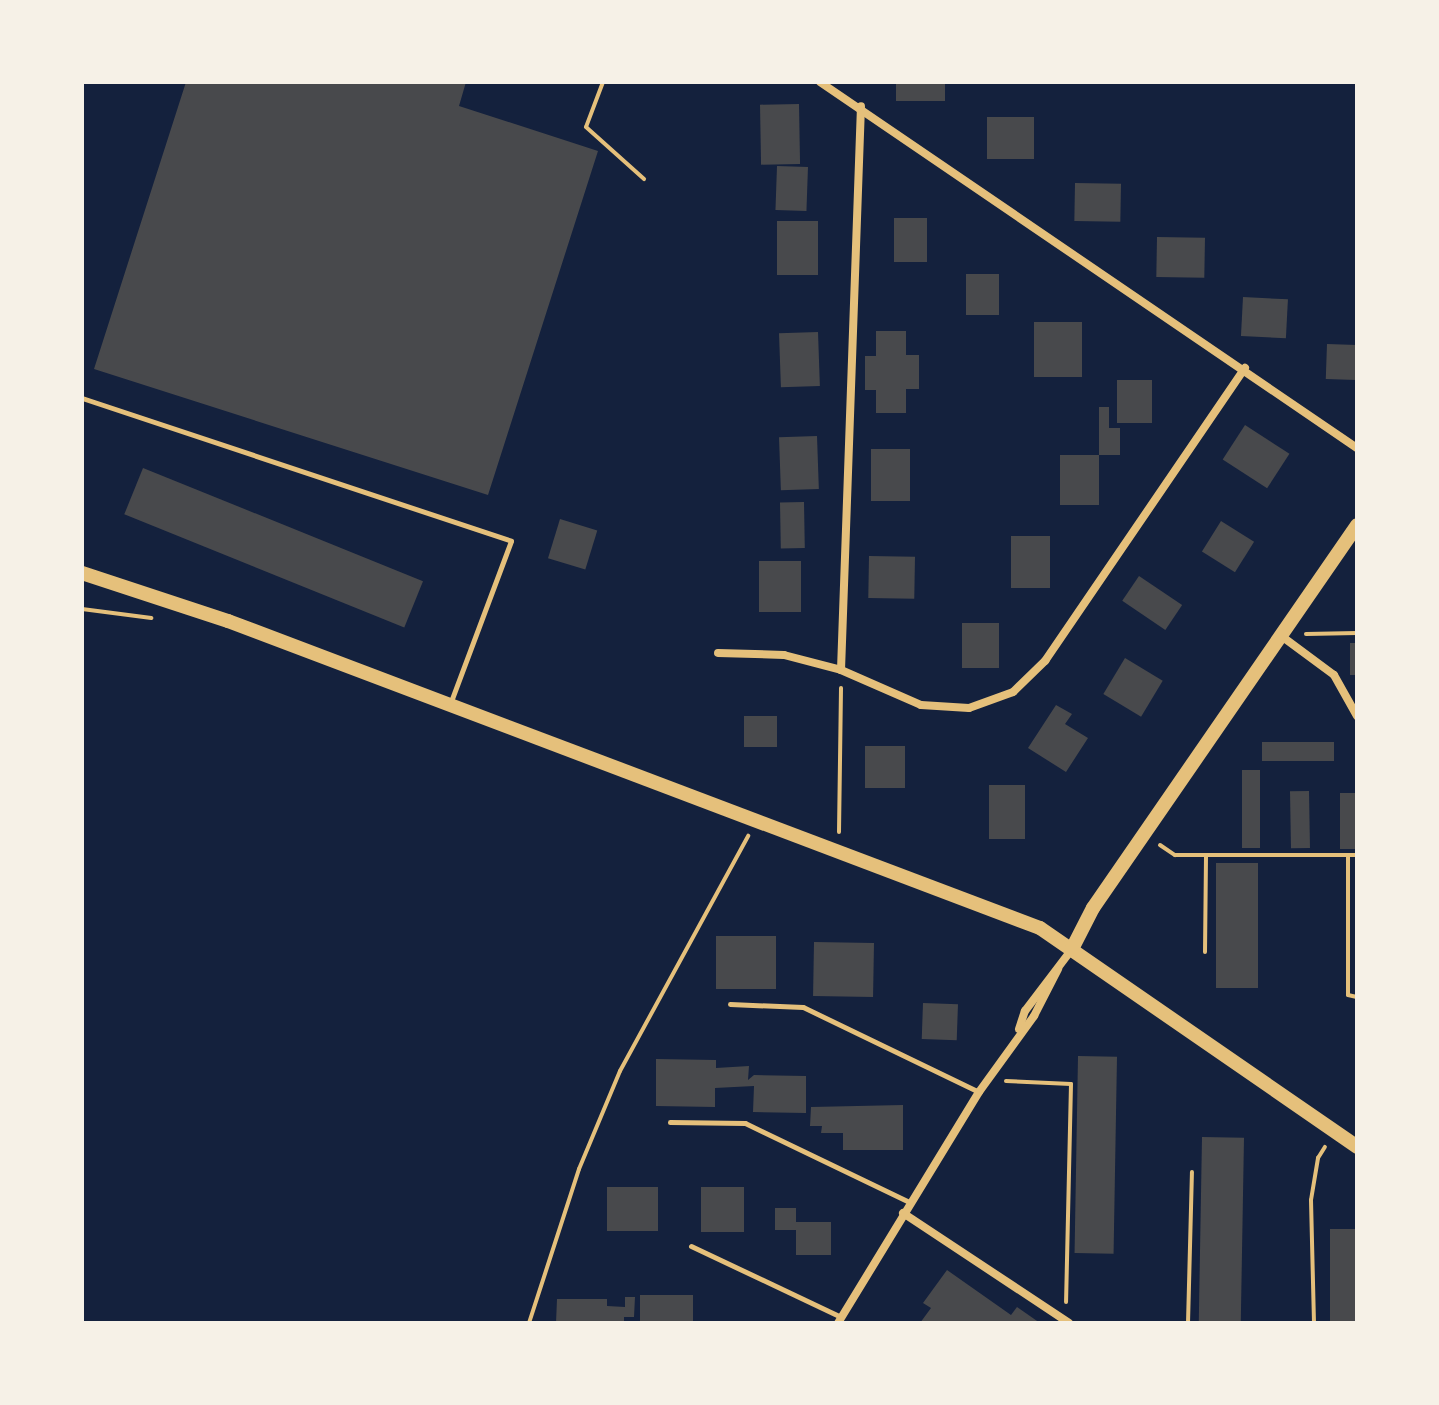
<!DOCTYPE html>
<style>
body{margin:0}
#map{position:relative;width:1439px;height:1405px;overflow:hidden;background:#14213d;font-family:"Titillium Web",sans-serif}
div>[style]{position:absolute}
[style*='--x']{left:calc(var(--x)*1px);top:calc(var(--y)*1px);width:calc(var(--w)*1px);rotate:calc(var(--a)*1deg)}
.building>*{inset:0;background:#48494c;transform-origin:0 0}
.path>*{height:4px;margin:-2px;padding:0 2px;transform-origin:2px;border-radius:2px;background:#e5c07b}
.service>*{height:5px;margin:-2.5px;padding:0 2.5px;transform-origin:2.5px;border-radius:2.5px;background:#e5c07b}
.minor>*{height:8px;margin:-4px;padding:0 4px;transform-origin:4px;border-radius:4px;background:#e5c07b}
.tertiary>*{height:14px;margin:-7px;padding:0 7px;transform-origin:7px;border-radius:7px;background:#e5c07b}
span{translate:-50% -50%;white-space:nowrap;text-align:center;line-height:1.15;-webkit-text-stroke:6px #f6f1e7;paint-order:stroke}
.frame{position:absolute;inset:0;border:84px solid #f6f1e7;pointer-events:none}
</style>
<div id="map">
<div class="building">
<i style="clip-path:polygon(186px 82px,466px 82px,459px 106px,598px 151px,488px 495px,94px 369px)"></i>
<i style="left:896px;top:82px;width:49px;height:19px"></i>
<i style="left:799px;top:104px;width:60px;height:39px;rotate:89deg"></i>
<i style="left:987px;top:117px;width:47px;height:42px"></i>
<i style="left:777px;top:166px;width:31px;height:44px;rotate:2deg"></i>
<i style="left:1075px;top:183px;width:46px;height:38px;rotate:1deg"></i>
<i style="left:894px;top:218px;width:33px;height:44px"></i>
<i style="left:777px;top:221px;width:41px;height:54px"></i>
<i style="left:1157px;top:237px;width:48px;height:40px;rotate:1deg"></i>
<i style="left:966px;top:274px;width:33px;height:41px"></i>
<i style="left:1243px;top:297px;width:45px;height:39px;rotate:3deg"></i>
<i style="left:1034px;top:322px;width:48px;height:55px"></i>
<i style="clip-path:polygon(876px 331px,906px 331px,906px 355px,919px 355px,919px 389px,906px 389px,906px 413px,876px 413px,876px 390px,865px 390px,865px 356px,876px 356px)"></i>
<i style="left:818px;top:332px;width:54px;height:39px;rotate:88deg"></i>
<i style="left:1327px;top:344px;width:30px;height:35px;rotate:2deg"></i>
<i style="left:1117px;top:380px;width:35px;height:43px"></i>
<i style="clip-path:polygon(1099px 407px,1109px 407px,1109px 428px,1120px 428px,1120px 455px,1099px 455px)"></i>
<i style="left:1245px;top:425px;width:53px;height:41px;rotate:33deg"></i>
<i style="left:817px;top:436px;width:53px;height:38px;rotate:88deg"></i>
<i style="left:871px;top:449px;width:39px;height:52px"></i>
<i style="left:1060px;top:455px;width:39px;height:50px"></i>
<i style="left:143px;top:468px;width:302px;height:50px;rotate:22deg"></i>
<i style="left:804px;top:502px;width:46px;height:24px;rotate:89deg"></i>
<i style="left:560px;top:519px;width:39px;height:41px;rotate:17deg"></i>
<i style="left:1221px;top:521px;width:39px;height:36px;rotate:32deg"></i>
<i style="left:1011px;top:536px;width:39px;height:52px"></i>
<i style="left:869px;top:556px;width:46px;height:42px;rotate:1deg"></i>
<i style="left:759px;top:561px;width:42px;height:51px"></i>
<i style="left:1139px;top:576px;width:52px;height:30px;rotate:34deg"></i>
<i style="left:962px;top:623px;width:37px;height:45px"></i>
<i style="left:1350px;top:643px;width:7px;height:32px"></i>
<i style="left:1125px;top:658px;width:44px;height:42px;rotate:31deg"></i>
<i style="clip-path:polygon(1056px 705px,1072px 714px,1065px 724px,1088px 738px,1066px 772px,1028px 748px)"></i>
<i style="left:744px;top:716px;width:33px;height:31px"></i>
<i style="left:1262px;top:742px;width:72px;height:19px"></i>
<i style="left:865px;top:746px;width:40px;height:42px"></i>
<i style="left:1242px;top:770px;width:18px;height:78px"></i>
<i style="left:989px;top:785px;width:36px;height:54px"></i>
<i style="left:1309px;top:791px;width:57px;height:19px;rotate:89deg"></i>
<i style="left:1340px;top:793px;width:17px;height:56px"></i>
<i style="left:1216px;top:863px;width:42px;height:125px"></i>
<i style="left:716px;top:936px;width:60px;height:53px"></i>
<i style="left:874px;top:943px;width:54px;height:60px;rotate:91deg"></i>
<i style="left:923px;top:1003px;width:35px;height:36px;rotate:2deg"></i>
<i style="left:1078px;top:1056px;width:39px;height:197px;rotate:1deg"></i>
<i style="clip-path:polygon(656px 1059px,716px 1060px,716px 1068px,749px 1066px,748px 1080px,754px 1075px,806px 1076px,806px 1113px,753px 1112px,754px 1086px,715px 1088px,715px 1107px,656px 1106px)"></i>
<i style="clip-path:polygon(903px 1105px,903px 1150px,843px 1150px,843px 1133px,821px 1133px,822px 1126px,810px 1126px,811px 1107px)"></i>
<i style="left:1202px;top:1137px;width:42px;height:186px;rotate:1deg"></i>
<i style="left:607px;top:1187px;width:51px;height:44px"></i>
<i style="left:701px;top:1187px;width:43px;height:45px"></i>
<i style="clip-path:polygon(775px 1208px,796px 1208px,796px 1222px,831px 1222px,831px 1255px,796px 1255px,796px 1230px,775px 1230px)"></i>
<i style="left:1330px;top:1229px;width:27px;height:94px"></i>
<i style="clip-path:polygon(947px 1270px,1011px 1315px,1017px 1307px,1040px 1323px,920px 1323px,931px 1308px,923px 1303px)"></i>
<i style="left:640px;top:1295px;width:53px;height:28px"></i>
<i style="clip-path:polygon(625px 1297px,635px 1297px,634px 1317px,624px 1317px,624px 1323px,556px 1323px,557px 1299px,607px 1299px,607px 1306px,625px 1307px)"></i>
</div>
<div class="path">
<i style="--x:603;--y:82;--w:48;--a:110.7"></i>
<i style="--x:586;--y:127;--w:78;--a:41.9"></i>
<i style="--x:82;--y:609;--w:70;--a:7.4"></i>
<i style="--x:1306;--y:634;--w:51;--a:-1.1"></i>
<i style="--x:839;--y:832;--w:144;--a:-89.2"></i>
<i style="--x:1160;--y:845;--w:18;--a:34"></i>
<i style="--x:1175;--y:855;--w:182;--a:0"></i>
<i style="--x:1348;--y:855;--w:140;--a:90"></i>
<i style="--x:1348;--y:995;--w:9;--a:13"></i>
<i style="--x:1205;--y:952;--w:97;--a:-89.4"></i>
<i style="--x:1006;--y:1081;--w:65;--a:2.6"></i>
<i style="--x:1071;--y:1084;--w:218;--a:91.3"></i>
<i style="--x:529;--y:1323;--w:162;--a:-72"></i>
<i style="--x:579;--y:1169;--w:106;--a:-67.3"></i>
<i style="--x:620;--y:1071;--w:268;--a:-61.4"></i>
<i style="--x:1188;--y:1323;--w:151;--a:-88.5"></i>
<i style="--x:1314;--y:1323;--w:123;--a:-91.4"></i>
<i style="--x:1311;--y:1200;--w:43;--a:-80.5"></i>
<i style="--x:1318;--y:1158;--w:13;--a:-58"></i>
</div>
<div class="service">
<i style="--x:82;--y:398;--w:452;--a:18.4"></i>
<i style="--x:511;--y:541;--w:174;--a:110.5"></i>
<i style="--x:730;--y:1004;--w:73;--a:2.4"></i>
<i style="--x:803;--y:1007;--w:195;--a:25.8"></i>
<i style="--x:670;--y:1122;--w:75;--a:0.8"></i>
<i style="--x:745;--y:1123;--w:184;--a:25.7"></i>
<i style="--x:691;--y:1246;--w:166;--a:25.3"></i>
</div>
<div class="minor">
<i style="--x:820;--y:82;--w:650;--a:34.28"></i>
<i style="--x:1280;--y:635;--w:67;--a:36.5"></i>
<i style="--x:1334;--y:675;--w:47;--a:60.7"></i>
<i style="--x:718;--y:653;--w:66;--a:1.7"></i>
<i style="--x:784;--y:655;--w:59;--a:14.7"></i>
<i style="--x:841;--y:670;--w:87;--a:23.6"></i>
<i style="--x:921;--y:705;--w:48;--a:3.6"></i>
<i style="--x:969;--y:708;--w:47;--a:-20"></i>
<i style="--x:1013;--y:692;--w:45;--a:-44.1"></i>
<i style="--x:1045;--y:661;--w:355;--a:-55.7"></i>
<i style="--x:841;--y:670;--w:564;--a:-87.97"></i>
<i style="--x:1019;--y:1029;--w:19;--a:-72"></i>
<i style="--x:1025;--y:1011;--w:78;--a:-52.8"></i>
<i style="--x:903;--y:1213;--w:199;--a:33.5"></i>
<i style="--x:838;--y:1323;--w:271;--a:-58.6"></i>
<i style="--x:979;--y:1092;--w:94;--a:-54.1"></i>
<i style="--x:1034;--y:1016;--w:53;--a:-62.9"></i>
</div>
<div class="tertiary">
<i style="--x:82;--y:573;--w:154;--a:18.2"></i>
<i style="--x:228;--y:621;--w:868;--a:20.71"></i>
<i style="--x:1040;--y:928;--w:385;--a:34.6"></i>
<i style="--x:1072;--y:949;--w:46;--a:-62.9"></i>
<i style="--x:1093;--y:908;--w:465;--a:-55.4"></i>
</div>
<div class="frame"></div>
</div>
